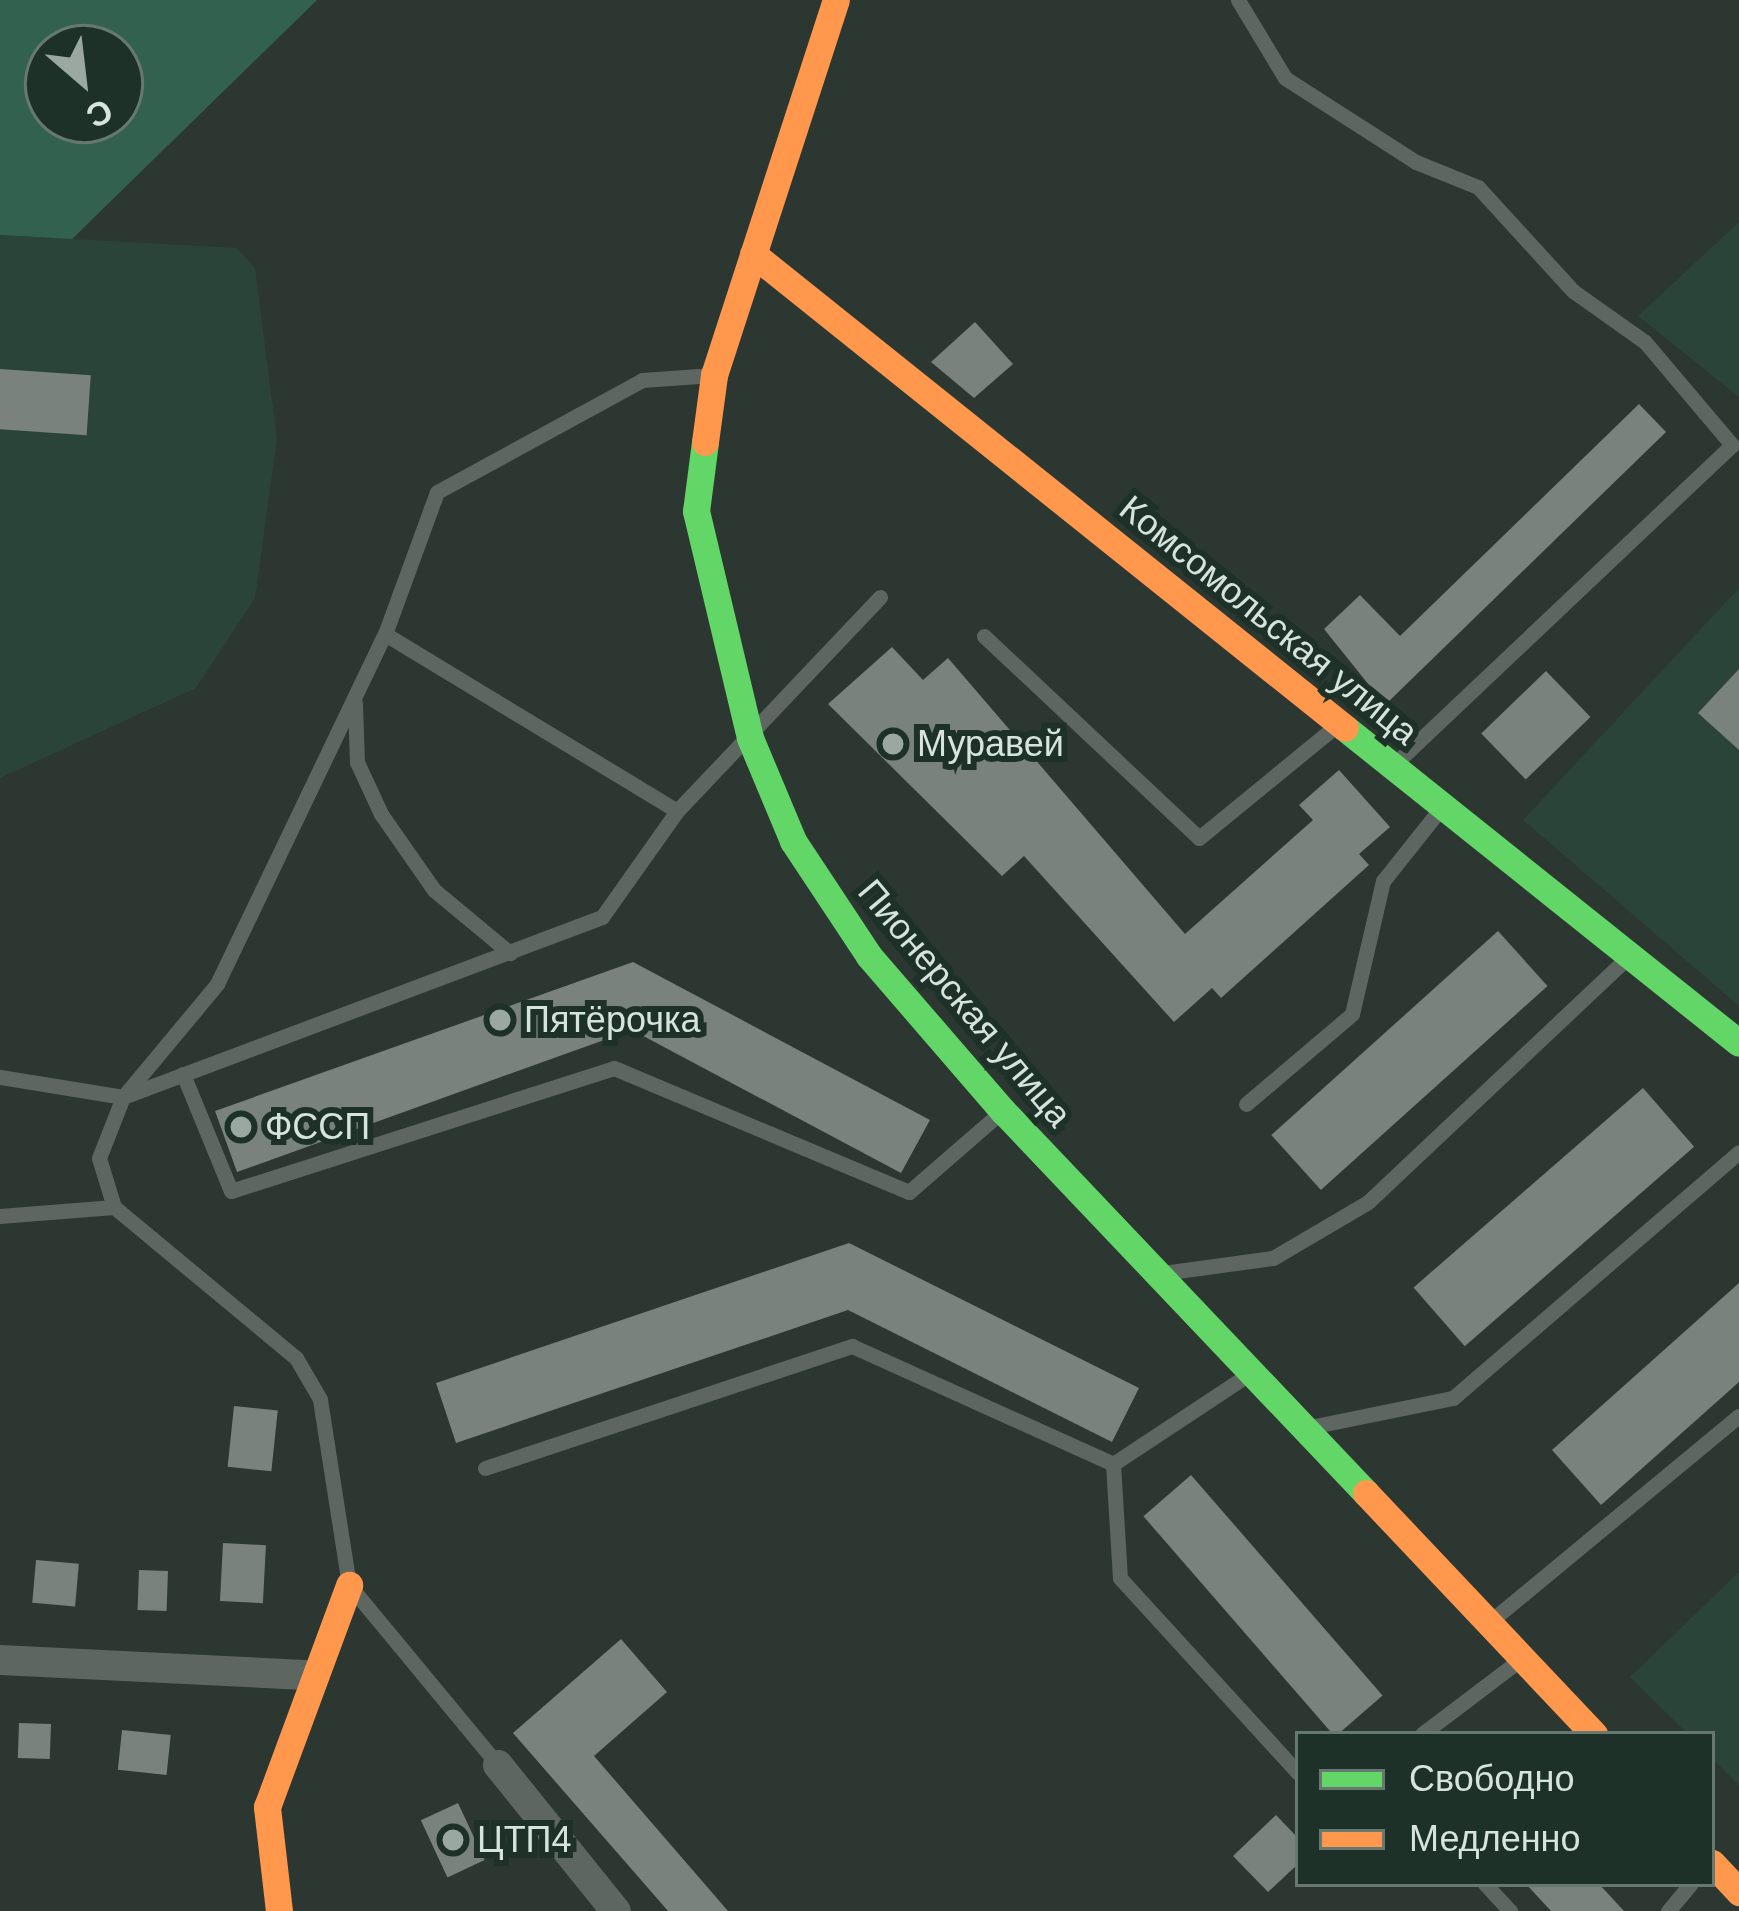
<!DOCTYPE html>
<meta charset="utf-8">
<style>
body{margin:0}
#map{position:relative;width:1739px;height:1911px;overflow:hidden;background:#2c3731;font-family:Helvetica,sans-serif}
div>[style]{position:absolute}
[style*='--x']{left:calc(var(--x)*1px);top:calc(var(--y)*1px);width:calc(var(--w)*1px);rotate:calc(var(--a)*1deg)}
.built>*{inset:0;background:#2a4439}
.green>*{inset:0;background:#33614f}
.building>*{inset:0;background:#79827d;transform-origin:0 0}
.lane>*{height:15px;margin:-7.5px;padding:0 7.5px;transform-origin:7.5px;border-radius:7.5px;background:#5d6661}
.street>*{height:30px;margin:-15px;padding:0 15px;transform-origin:15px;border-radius:15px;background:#5d6661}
.fast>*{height:27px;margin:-13.5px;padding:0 13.5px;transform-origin:13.5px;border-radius:13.5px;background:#63d668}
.slow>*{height:27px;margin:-13.5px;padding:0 13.5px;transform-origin:13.5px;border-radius:13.5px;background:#ff974d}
.dots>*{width:33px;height:33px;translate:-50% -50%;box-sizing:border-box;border:6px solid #1d3128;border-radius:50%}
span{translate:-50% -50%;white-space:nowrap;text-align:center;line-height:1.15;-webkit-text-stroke:12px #1d3128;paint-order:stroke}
.street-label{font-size:36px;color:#d7e3dd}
.poi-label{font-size:36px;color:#d7e3dd}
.left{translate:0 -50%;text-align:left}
.legend{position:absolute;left:1295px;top:1731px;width:420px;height:156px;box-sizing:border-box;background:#1d3128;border:3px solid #677870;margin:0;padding:15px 21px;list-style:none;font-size:36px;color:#d7e3dd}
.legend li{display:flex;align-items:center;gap:24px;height:60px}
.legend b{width:60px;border:3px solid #677870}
.north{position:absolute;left:24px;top:24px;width:120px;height:120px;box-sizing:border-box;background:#1d3128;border:3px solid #677870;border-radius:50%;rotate:152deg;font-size:33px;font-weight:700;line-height:48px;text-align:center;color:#d7e3dd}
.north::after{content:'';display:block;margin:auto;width:42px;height:54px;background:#9ba7a1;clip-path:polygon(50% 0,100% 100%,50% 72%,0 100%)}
</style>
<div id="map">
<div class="built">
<i style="clip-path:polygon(1739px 222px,1739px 397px,1638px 316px)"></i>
<i style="clip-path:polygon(0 235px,237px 248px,255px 268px,277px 439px,255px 598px,196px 688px,0 778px)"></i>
<i style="clip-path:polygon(1739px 588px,1739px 1006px,1523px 820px)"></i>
<i style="clip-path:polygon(1739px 1572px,1739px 1785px,1712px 1758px,1712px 1734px,1688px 1734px,1630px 1677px)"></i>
</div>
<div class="green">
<i style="clip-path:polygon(evenodd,0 0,317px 0,72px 239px,0 235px,0 0,48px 48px,120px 48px,120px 120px,48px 120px,48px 48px)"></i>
</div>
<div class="building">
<i style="clip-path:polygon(975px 322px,1013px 364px,974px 398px,931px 362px)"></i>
<i style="left:0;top:369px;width:91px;height:60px;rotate:4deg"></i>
<i style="clip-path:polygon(1639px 404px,1666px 432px,1385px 705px,1324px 629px,1360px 595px,1400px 636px)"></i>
<i style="clip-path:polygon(892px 647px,923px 680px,948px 658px,1185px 934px,1313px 820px,1299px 805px,1339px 770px,1390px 827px,1359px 854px,1369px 865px,1221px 998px,1212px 988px,1174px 1022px,1024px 856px,1002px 876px,828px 704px)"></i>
<i style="clip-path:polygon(1739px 669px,1739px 750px,1698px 713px)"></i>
<i style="left:1546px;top:671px;width:64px;height:90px;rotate:46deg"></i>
<i style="left:1498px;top:931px;width:74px;height:305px;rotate:48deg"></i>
<i style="clip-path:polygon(633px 962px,930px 1120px,901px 1173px,632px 1030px,237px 1172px,215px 1111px)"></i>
<i style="left:1643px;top:1088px;width:78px;height:304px;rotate:49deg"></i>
<i style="clip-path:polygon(849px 1243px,1139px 1388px,1112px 1442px,848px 1310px,456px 1443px,436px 1383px)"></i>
<i style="clip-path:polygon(1739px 1283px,1739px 1382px,1601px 1505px,1552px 1450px)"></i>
<i style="left:234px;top:1406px;width:44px;height:61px;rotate:6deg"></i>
<i style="left:1191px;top:1475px;width:292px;height:63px;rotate:49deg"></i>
<i style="left:223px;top:1543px;width:43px;height:58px;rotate:3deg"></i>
<i style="left:36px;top:1560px;width:43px;height:43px;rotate:5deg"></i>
<i style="left:139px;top:1570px;width:29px;height:40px;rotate:2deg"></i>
<i style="clip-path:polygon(621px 1639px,667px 1692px,594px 1756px,728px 1911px,668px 1911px,513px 1733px)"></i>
<i style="left:19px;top:1723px;width:32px;height:35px;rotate:2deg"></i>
<i style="left:122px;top:1730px;width:49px;height:40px;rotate:6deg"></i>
<i style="left:458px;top:1803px;width:63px;height:41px;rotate:65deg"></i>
<i style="clip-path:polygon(1276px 1815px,1298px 1838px,1298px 1864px,1268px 1892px,1233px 1856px)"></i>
<i style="clip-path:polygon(1526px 1884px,1599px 1884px,1624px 1911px,1551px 1911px)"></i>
</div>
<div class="lane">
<i style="--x:1238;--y:0;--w:91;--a:58.9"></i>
<i style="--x:1285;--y:78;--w:156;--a:32.7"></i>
<i style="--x:1416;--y:162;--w:67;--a:22"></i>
<i style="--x:1478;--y:187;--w:141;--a:47.6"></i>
<i style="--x:1573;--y:291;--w:88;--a:35.3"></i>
<i style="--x:1645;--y:342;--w:135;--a:49.8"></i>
<i style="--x:1732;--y:445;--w:464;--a:136.6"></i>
<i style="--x:385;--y:634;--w:341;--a:31.2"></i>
<i style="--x:984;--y:636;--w:295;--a:43.2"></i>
<i style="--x:1199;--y:838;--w:177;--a:-39.3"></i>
<i style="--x:355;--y:703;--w:59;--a:88.1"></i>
<i style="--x:357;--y:762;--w:57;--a:65.2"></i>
<i style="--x:381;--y:814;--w:93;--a:55.1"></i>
<i style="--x:434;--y:890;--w:99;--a:39.7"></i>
<i style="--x:183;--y:1074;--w:126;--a:67.7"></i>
<i style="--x:231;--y:1191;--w:402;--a:-17.8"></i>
<i style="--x:614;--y:1068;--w:320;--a:22.8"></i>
<i style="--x:909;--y:1192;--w:121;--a:-41"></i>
<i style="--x:0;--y:1077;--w:125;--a:9.2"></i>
<i style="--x:123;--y:1097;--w:147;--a:-50.2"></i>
<i style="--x:217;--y:984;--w:388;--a:-64.4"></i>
<i style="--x:385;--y:634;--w:151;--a:-69.9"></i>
<i style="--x:437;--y:492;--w:234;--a:-28.6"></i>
<i style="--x:642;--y:380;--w:71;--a:-4"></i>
<i style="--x:1246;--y:1104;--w:139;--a:-40.3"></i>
<i style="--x:1352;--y:1014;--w:137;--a:-76.9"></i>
<i style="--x:1383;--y:881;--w:93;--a:-51.5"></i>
<i style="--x:0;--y:1216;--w:114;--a:-4.5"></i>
<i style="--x:1163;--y:1273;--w:111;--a:-7.8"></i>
<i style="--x:1273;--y:1258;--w:110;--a:-30.5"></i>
<i style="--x:1368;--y:1202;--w:354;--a:-43.3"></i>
<i style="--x:1310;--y:1427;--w:146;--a:-11.5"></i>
<i style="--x:1453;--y:1398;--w:377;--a:-40.7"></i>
<i style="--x:1113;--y:1464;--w:114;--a:86.5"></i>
<i style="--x:1120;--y:1578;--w:264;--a:47.6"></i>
<i style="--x:485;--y:1468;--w:387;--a:-18.4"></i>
<i style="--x:852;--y:1346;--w:286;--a:24.3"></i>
<i style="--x:1113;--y:1464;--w:159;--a:-33.5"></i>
<i style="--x:1492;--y:1620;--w:320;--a:-39.6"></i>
<i style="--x:1422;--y:1734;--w:123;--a:-37.1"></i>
<i style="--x:498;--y:1765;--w:234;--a:-129.6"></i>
<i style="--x:349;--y:1585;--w:188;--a:-98.9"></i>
<i style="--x:320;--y:1399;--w:48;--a:-120.3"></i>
<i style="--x:296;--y:1358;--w:236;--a:-140.3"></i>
<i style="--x:114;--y:1207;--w:51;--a:-107"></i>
<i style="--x:99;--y:1158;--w:66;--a:-68.5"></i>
<i style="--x:123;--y:1097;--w:512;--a:-20.6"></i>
<i style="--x:602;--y:917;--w:130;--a:-54.7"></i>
<i style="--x:677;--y:811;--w:295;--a:-46.5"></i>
<i style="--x:1485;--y:1884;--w:37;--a:47"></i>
<i style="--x:1668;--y:1911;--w:35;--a:-50"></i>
</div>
<div class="street">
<i style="--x:0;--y:1660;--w:310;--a:2.8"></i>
<i style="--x:498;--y:1765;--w:188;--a:51.1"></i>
</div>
<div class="fast">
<i style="--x:705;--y:442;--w:70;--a:97.4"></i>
<i style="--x:696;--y:511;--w:233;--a:76.6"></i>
<i style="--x:750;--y:738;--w:112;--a:67.3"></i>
<i style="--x:793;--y:841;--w:138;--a:56.5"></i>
<i style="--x:869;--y:956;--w:205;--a:49.2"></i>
<i style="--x:1003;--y:1111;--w:527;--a:46.46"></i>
<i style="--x:1345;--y:728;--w:504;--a:38.64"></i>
</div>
<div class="slow">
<i style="--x:753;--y:254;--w:758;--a:38.68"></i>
<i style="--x:705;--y:442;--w:68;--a:-82.3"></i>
<i style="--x:714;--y:375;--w:394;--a:-72"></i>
<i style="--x:1366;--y:1493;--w:332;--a:46.6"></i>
<i style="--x:1712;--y:1863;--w:40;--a:47"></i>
<i style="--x:279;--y:1911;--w:105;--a:-96.6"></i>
<i style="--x:267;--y:1807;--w:237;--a:-69.7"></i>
</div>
<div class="dots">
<i style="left:893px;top:744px;background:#9ba7a1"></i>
<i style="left:500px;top:1020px;background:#9ba7a1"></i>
<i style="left:241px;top:1127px;background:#9ba7a1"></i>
<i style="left:453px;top:1840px;background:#9ba7a1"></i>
</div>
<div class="street-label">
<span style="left:1269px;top:620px;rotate:39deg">Комсомольская улица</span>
<span style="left:965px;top:1003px;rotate:50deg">Пионерская улица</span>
</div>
<div class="poi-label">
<span class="left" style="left:917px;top:744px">Муравей</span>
<span class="left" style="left:524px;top:1020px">Пятёрочка</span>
<span class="left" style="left:265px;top:1127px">ФССП</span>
<span class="left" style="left:477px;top:1840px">ЦТП4</span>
</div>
<ul class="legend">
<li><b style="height:15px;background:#63d668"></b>Свободно</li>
<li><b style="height:15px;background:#ff974d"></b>Медленно</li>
</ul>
<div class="north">С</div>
</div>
